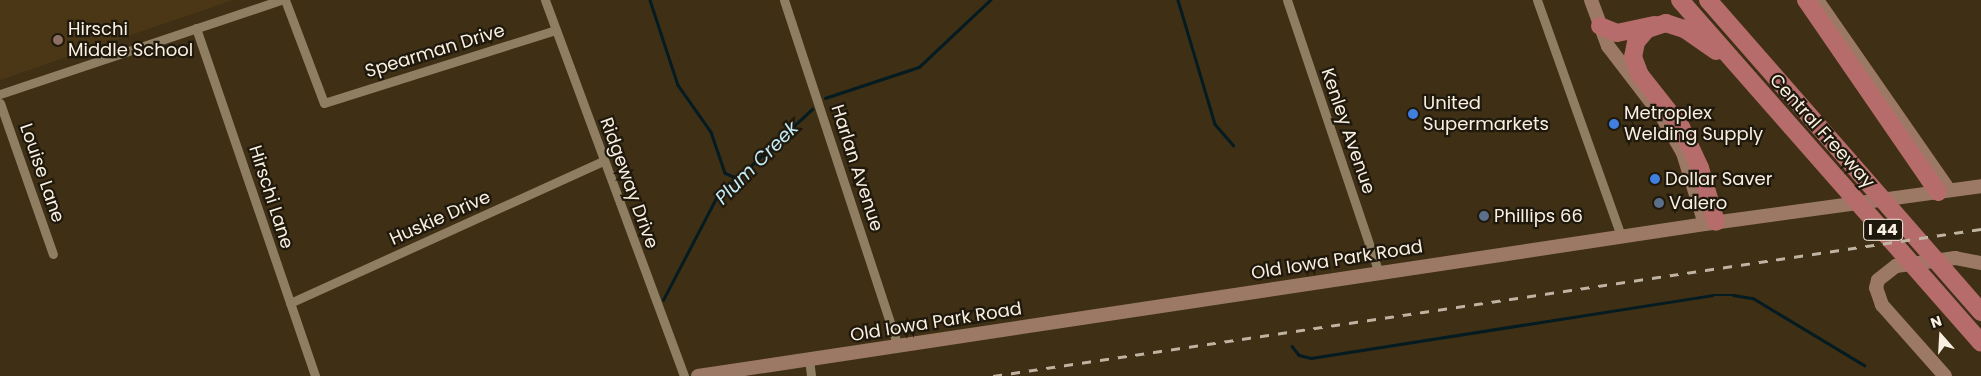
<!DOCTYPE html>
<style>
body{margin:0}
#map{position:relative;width:1981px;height:376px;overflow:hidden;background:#3e2f15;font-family:Poppins,sans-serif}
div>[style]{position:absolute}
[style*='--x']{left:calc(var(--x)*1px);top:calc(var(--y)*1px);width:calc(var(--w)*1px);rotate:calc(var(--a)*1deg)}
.built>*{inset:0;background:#4b3716}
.stream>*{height:2.5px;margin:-1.25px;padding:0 1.25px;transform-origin:1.25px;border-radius:1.25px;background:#031b21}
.minor>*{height:9px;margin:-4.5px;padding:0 4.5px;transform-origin:4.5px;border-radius:4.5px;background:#907e62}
.secondary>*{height:14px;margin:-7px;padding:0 7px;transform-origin:7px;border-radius:7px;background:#9c7965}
.motorway>*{height:18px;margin:-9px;padding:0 9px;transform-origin:9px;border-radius:9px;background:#b76c6c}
.rail>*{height:2.5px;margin-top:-1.25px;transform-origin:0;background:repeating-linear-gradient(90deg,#bfb3a1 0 9px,transparent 0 18px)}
.dots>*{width:14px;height:14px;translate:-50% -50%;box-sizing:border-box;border:2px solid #1f180d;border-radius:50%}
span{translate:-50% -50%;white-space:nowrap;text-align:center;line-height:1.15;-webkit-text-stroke:4.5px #1f180d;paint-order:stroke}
.shield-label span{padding:1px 4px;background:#1f180d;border:1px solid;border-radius:4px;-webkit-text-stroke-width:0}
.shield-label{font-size:16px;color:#faf0e1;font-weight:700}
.poi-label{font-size:18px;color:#faf0e1}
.left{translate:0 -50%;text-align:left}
.street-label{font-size:18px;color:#faf0e1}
.water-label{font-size:19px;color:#c3ecf7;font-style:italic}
.north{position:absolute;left:1916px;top:311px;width:50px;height:50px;-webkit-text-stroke:4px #1f180d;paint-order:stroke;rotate:341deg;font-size:14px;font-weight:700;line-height:20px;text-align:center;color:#faf0e1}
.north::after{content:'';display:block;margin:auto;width:18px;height:22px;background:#faf0e1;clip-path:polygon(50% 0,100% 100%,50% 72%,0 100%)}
</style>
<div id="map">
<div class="built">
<i style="clip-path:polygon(0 0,233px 0,0 80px)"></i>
</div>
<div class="stream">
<i style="--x:650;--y:0;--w:89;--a:71.8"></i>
<i style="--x:678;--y:85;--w:57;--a:54.9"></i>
<i style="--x:711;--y:132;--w:43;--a:71.1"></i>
<i style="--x:725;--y:173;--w:13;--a:23"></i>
<i style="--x:1178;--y:0;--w:129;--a:73.4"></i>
<i style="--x:1215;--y:124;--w:28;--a:49"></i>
<i style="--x:825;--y:98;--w:99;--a:-18.3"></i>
<i style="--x:919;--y:67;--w:98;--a:-43.3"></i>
<i style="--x:663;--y:300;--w:115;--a:-62.5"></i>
<i style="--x:716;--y:198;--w:131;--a:-42.8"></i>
<i style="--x:1292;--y:346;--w:11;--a:52"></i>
<i style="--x:1299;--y:355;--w:12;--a:14"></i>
<i style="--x:1311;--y:358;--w:406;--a:-8.9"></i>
<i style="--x:1712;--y:295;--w:21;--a:0"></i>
<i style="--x:1733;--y:295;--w:20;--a:9"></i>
<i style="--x:1753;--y:298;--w:130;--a:31.1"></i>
</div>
<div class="minor">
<i style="--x:285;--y:0;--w:110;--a:69.3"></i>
<i style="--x:324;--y:103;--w:243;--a:-17.5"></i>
<i style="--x:545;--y:0;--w:401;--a:69.7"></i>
<i style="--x:784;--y:0;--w:365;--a:71.8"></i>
<i style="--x:1287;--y:0;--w:288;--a:71.4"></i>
<i style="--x:1537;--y:0;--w:251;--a:70.4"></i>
<i style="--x:196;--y:28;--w:368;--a:71.1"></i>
<i style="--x:0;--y:94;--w:296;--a:-18.5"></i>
<i style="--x:0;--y:103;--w:160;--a:70.7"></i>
<i style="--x:290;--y:303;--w:344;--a:-24.4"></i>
<i style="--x:809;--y:359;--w:17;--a:83"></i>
</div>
<div class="secondary">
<i style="--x:1591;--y:0;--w:49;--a:69.7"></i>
<i style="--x:1608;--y:46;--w:87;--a:52.5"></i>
<i style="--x:1661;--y:115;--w:44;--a:59.9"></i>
<i style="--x:1683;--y:153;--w:74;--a:72.8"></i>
<i style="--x:1817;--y:0;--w:231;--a:55.2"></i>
<i style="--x:698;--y:376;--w:1018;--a:-8.58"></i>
<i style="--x:1705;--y:224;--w:279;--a:-7.8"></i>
<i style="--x:1945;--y:376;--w:95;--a:-131.6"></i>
<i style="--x:1882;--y:305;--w:18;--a:-109"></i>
<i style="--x:1876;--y:288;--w:8;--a:-76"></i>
<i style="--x:1878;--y:280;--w:23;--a:-38"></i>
<i style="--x:1896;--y:266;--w:60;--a:-7.7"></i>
<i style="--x:1955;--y:258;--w:26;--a:11"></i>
</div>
<div class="motorway">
<i style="--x:1680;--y:0;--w:456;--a:48.7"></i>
<i style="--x:1708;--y:0;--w:415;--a:48.8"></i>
<i style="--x:1806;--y:0;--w:233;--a:55.5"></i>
<i style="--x:1600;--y:26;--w:18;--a:22"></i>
<i style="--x:1617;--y:33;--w:38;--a:-12"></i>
<i style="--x:1716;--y:51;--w:39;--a:-145"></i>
<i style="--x:1684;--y:29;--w:19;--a:-162"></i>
<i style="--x:1666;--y:23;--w:20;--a:162"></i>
<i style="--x:1647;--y:29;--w:17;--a:130"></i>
<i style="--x:1636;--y:42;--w:15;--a:101"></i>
<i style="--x:1633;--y:57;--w:19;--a:69"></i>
<i style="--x:1640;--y:75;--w:66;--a:51.7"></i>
<i style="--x:1681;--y:127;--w:45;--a:65.1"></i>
<i style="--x:1700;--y:168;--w:56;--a:73.5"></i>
</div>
<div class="rail">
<i style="--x:993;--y:376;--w:999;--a:-8.46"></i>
</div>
<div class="dots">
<i style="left:58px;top:40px;background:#8d6e63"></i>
<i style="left:1413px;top:114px;background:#3f7fe0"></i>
<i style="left:1614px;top:124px;background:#3f7fe0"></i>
<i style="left:1655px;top:179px;background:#3f7fe0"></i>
<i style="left:1659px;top:203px;background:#5c6f8a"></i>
<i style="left:1484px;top:216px;background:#5c6f8a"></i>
</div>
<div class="shield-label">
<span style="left:1883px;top:230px">I 44</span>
</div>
<div class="poi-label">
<span class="left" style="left:68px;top:40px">Hirschi<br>Middle School</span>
<span class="left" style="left:1423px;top:114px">United<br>Supermarkets</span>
<span class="left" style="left:1624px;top:124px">Metroplex<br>Welding Supply</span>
<span class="left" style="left:1665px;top:179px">Dollar Saver</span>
<span class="left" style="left:1669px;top:203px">Valero</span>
<span class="left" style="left:1494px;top:216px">Phillips 66</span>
</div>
<div class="street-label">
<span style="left:435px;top:51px;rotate:-17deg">Spearman Drive</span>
<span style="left:1348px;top:131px;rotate:71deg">Kenley Avenue</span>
<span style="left:1822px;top:131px;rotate:48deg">Central Freeway</span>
<span style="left:857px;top:168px;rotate:72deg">Harlan Avenue</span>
<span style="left:42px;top:173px;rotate:71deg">Louise Lane</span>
<span style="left:629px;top:183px;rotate:70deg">Ridgeway Drive</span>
<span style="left:271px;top:197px;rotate:72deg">Hirschi Lane</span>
<span style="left:440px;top:218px;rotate:-24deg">Huskie Drive</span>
<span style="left:1337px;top:260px;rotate:-9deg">Old Iowa Park Road</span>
<span style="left:936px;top:322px;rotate:-9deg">Old Iowa Park Road</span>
</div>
<div class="water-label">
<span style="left:757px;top:163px;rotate:-45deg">Plum Creek</span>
</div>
<div class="north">N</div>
</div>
